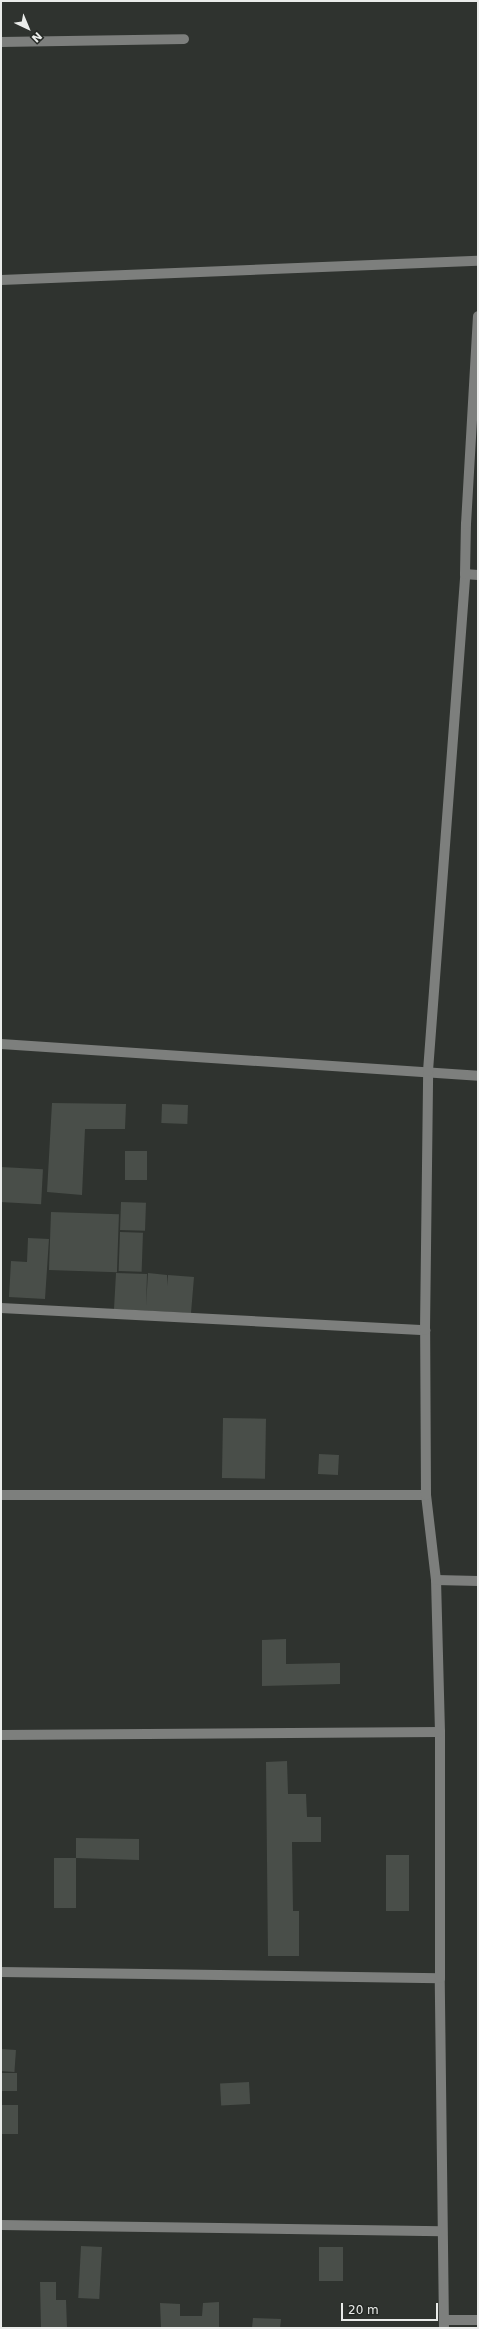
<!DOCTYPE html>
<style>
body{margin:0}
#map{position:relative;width:479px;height:2329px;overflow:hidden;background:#2f332f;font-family:"DejaVu Sans",sans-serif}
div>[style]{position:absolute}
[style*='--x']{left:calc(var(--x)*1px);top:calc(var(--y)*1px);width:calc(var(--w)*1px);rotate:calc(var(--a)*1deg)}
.building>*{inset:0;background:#494e49;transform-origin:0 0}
.minor>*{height:10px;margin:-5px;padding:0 5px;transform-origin:5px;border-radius:5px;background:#7d7f7d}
span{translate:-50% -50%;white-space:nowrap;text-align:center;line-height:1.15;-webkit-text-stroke:3px #252925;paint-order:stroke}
.frame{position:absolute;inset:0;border:2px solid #eaecea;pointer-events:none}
.north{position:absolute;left:8px;top:8px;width:40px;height:40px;-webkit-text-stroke:3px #252925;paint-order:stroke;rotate:136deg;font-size:11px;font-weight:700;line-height:16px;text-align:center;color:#eaecea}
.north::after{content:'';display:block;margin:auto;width:14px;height:18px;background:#eaecea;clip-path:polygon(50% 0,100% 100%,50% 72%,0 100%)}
.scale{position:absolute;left:341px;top:2303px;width:97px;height:18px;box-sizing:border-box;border:2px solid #eaecea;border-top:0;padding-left:5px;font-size:12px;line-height:14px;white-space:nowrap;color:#eaecea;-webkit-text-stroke:3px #252925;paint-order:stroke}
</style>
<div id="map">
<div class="building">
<i style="clip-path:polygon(52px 1103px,126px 1104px,125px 1129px,85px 1129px,82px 1195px,47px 1192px)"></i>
<i style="left:162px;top:1104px;width:26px;height:19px;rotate:2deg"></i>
<i style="left:125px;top:1151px;width:22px;height:29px"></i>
<i style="left:1px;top:1167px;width:42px;height:35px;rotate:3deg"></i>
<i style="left:121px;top:1202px;width:25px;height:28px;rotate:2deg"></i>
<i style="left:51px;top:1212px;width:68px;height:58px;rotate:2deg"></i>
<i style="left:120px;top:1232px;width:23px;height:39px;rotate:2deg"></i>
<i style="clip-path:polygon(28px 1238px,49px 1239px,45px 1299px,9px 1297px,11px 1261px,27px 1262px)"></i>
<i style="clip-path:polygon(116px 1273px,147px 1274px,146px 1306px,148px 1273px,167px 1275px,167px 1286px,168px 1275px,194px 1277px,191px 1313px,114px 1309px)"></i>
<i style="left:223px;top:1418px;width:43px;height:60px;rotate:1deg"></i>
<i style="left:319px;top:1454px;width:20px;height:20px;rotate:3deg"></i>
<i style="clip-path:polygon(286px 1639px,286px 1664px,340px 1663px,340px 1684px,262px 1686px,262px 1640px)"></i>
<i style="clip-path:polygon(287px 1761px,288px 1794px,306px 1794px,307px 1817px,321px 1817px,321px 1842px,292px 1842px,293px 1911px,299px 1911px,299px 1956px,268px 1956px,266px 1762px)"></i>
<i style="clip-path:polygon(76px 1838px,139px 1839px,139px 1860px,76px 1858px,76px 1908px,54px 1908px,54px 1858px,76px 1858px)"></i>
<i style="left:386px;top:1855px;width:23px;height:56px"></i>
<i style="left:1px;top:2049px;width:15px;height:22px;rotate:4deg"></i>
<i style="left:1px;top:2073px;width:16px;height:18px"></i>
<i style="left:249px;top:2082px;width:22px;height:29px;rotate:87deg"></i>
<i style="left:1px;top:2105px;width:17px;height:29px"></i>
<i style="left:81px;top:2246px;width:21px;height:52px;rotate:3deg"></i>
<i style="left:319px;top:2247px;width:24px;height:34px"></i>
<i style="clip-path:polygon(40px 2282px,56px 2282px,56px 2300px,66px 2300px,67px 2328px,41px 2328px)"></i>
<i style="clip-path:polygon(219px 2302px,219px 2328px,161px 2328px,160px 2303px,180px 2304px,180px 2316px,202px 2316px,203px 2303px)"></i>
<i style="clip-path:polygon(253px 2318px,281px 2319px,280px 2328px,252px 2328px)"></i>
</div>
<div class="minor">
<i style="--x:1;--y:42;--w:183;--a:-0.9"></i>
<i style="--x:1;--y:280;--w:477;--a:-2.3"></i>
<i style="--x:465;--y:574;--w:13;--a:4"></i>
<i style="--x:1;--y:1044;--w:478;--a:3.8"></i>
<i style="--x:1;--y:1308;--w:425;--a:3"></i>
<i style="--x:1;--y:1495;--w:425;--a:0"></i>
<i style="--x:436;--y:1580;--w:42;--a:1.4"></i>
<i style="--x:1;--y:1735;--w:439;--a:-0.4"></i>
<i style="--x:1;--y:1972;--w:439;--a:0.8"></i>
<i style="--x:1;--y:2225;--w:441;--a:0.8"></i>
<i style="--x:445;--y:2320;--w:33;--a:0"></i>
<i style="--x:444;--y:2328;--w:350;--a:-90.7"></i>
<i style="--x:440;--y:1978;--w:246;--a:-90"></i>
<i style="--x:440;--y:1732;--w:152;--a:-91.5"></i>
<i style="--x:436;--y:1580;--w:86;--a:-96.7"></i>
<i style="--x:426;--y:1495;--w:165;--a:-90.3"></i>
<i style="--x:425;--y:1330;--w:259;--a:-89.3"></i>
<i style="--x:428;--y:1071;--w:498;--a:-85.7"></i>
<i style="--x:465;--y:574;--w:50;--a:-88.9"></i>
<i style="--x:466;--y:524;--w:208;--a:-86.7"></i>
</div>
<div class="frame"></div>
<div class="north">N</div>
<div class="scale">20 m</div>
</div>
